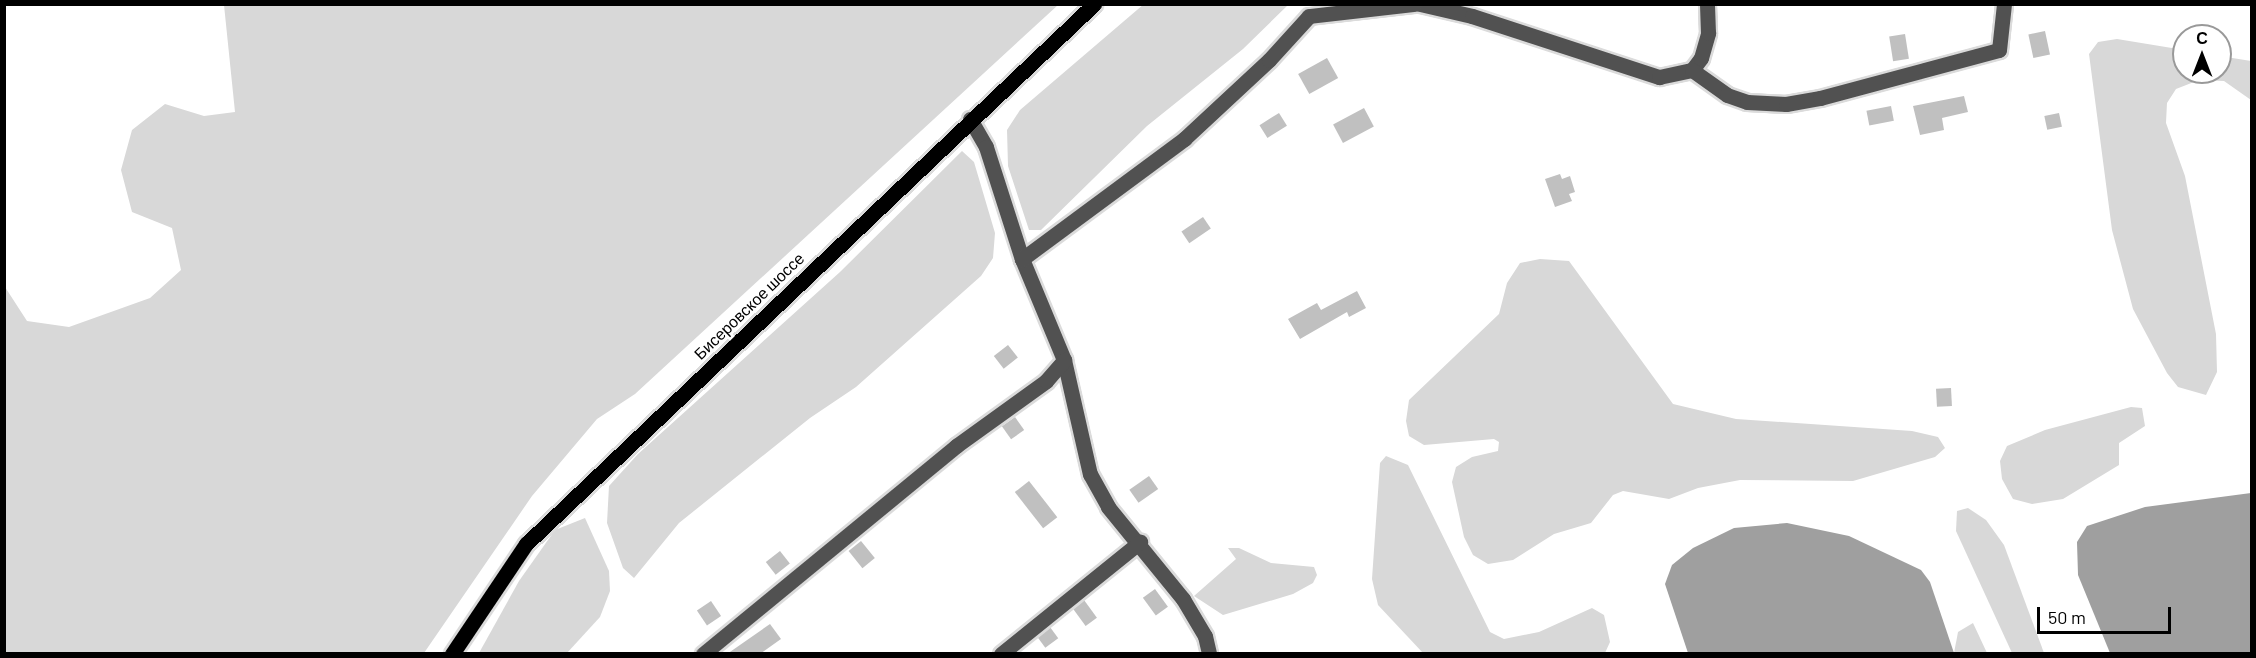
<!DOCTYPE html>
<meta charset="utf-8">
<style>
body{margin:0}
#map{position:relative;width:2256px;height:658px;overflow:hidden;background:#fff;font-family:Barlow,sans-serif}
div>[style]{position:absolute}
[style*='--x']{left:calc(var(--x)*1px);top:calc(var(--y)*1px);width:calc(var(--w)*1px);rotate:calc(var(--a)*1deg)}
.green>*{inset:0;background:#d8d8d8}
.water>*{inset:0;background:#9f9f9f}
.building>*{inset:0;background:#c0c0c0;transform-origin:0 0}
.roads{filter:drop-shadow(2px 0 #dbdbdb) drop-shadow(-2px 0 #dbdbdb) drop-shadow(0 2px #dbdbdb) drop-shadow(0 -2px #dbdbdb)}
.minor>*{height:15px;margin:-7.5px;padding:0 7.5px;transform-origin:7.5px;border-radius:7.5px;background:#515151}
.major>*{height:15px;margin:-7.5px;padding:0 7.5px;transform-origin:7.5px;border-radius:7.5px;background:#000}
span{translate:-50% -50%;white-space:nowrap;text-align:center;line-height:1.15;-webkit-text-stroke:5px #fff;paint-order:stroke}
.street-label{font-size:16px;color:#000}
.frame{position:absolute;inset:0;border:6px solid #000;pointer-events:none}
.north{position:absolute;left:2172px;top:24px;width:60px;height:60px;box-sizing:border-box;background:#fff;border:2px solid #999;border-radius:50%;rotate:0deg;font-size:16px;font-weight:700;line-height:24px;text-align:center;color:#000}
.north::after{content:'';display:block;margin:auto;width:21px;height:27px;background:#000;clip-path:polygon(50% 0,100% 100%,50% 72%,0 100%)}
.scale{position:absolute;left:2037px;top:607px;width:134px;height:27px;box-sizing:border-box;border:3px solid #000;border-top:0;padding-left:8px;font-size:18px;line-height:21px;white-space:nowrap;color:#000;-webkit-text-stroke:4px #fff;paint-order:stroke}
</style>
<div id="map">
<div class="green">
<i style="clip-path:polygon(1144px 4px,1288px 5px,1243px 49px,1147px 126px,1041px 230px,1029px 230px,1008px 166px,1007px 130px,1020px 110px)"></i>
<i style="clip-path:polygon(224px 5px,224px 4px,1058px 5px,635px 394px,597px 419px,532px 496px,424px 653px,5px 653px,5px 287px,27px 321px,69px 327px,150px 298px,181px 270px,172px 228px,132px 212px,121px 170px,132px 130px,165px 104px,204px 116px,235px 112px)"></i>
<i style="clip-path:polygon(2117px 39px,2184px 50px,2184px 72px,2220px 72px,2220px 56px,2251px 61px,2251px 100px,2224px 81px,2199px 80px,2176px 89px,2167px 103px,2166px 123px,2185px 176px,2216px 334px,2217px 372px,2206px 395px,2178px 387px,2167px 373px,2133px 309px,2112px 230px,2089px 54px,2098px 42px)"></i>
<i style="clip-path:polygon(962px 151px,974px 162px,995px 233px,993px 258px,981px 276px,856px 387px,810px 418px,679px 523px,634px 578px,623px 568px,607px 523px,609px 486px,638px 454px,840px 272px)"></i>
<i style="clip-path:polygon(1540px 259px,1569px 261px,1673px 404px,1736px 419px,1912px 431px,1938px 437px,1945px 448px,1935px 457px,1853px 481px,1740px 480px,1698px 488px,1669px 499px,1623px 491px,1613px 495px,1591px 523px,1554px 534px,1513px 560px,1488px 564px,1473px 555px,1464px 537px,1452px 482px,1456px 467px,1472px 457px,1498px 451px,1499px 442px,1494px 439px,1424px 445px,1409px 436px,1406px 421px,1409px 400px,1499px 314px,1507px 283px,1520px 263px)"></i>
<i style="clip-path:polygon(2131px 407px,2142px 408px,2145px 426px,2119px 443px,2119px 465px,2063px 499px,2032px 504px,2013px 499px,2002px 479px,2000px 461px,2007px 446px,2045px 430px)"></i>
<i style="clip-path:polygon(1386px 456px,1408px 465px,1490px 632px,1504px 639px,1539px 632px,1592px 608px,1604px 615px,1610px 642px,1605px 653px,1423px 653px,1378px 605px,1372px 579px,1380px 463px)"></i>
<i style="clip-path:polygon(1968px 508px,1986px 520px,2004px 545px,2044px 653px,2012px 653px,1956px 531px,1957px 511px)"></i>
<i style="clip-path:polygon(585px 518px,609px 571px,610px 591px,600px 617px,567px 653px,479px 653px,519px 581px,555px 530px)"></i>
<i style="clip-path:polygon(1228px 548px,1239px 548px,1271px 563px,1314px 567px,1317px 575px,1313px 583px,1293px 594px,1223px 615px,1194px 596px,1236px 559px)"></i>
<i style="clip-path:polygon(1973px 623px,1987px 653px,1954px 653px,1958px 632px)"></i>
</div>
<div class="water">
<i style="clip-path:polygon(2251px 493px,2251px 653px,2110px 653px,2078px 575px,2077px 542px,2087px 526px,2145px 507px)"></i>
<i style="clip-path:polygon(1787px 523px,1849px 536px,1921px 570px,1930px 582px,1954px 653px,1688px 653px,1665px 584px,1672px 565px,1693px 548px,1734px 528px)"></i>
</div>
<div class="building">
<i style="left:2045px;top:31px;width:24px;height:17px;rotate:78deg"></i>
<i style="left:1905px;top:34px;width:25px;height:16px;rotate:81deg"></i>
<i style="left:1327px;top:58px;width:23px;height:33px;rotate:61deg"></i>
<i style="clip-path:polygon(1964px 96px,1968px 112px,1942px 118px,1944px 130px,1920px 135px,1913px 106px)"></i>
<i style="left:1891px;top:106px;width:15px;height:25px;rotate:79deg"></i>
<i style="left:1364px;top:108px;width:21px;height:35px;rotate:62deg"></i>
<i style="left:1279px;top:113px;width:15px;height:23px;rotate:58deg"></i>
<i style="left:2059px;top:113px;width:14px;height:15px;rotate:78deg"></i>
<i style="clip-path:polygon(1560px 174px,1562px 179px,1570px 176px,1575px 192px,1569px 194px,1572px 201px,1555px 207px,1545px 179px)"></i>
<i style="left:1203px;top:217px;width:14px;height:26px;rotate:56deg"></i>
<i style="clip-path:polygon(1357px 291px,1366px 308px,1349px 317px,1347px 312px,1300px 339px,1288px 319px,1317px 303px,1321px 310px)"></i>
<i style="left:1008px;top:345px;width:16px;height:18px;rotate:52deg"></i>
<i style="left:1951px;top:388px;width:18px;height:15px;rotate:87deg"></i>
<i style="left:1015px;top:417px;width:16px;height:16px;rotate:55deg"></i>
<i style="left:1149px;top:476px;width:16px;height:24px;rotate:55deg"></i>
<i style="left:1029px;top:481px;width:46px;height:18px;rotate:52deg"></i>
<i style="left:861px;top:541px;width:22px;height:16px;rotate:51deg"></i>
<i style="left:780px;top:551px;width:16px;height:18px;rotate:52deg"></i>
<i style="left:1155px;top:589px;width:22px;height:15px;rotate:54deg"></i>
<i style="left:1084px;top:600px;width:22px;height:14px;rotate:54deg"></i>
<i style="left:711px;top:601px;width:18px;height:17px;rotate:56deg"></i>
<i style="clip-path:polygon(770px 624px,781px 639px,760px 654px,727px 654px)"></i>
<i style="left:1050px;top:627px;width:14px;height:16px;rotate:54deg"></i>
</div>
<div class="roads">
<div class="minor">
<i style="--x:1420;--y:4;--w:53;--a:13"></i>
<i style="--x:1472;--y:16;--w:197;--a:18.1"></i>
<i style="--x:1659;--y:77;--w:34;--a:-12"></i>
<i style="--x:1692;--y:70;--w:15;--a:-53"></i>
<i style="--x:1701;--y:58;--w:26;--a:-74"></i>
<i style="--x:1708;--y:33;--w:29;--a:-92"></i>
<i style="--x:1692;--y:70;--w:43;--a:35.5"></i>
<i style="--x:1727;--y:95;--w:21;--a:19"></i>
<i style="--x:1747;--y:102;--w:39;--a:3"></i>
<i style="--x:1786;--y:104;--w:35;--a:-10"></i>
<i style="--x:1820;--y:98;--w:185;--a:-15"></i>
<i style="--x:1999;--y:50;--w:46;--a:-83.8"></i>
<i style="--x:970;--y:119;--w:32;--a:60"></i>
<i style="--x:986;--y:147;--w:118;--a:72.2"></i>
<i style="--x:1022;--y:259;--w:109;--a:67.4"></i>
<i style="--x:1064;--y:360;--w:117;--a:77.2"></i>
<i style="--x:1090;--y:474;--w:38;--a:61"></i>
<i style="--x:1108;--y:507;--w:119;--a:50.8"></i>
<i style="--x:1183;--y:599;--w:43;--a:59.3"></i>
<i style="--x:1205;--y:636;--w:18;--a:77"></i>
<i style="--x:1022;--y:259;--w:202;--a:-36.5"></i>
<i style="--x:1184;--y:139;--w:116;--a:-42.9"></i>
<i style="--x:1269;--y:60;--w:59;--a:-47.7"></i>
<i style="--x:1309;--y:16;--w:106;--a:-6.5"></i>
<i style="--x:703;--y:654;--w:328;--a:-39.4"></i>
<i style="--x:956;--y:446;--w:111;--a:-35.8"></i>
<i style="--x:1046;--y:381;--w:28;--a:-49"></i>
<i style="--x:1001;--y:654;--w:179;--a:-38.9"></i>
</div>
<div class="major">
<i style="--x:452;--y:654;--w:133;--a:-56.1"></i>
<i style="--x:526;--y:544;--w:784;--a:-43.55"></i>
</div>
</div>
<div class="street-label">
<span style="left:749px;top:306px;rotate:-44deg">Бисеровское шоссе</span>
</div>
<div class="frame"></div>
<div class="north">С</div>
<div class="scale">50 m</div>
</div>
